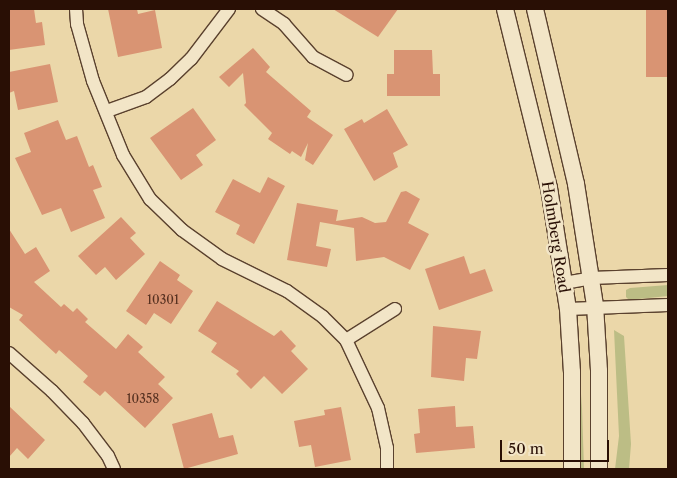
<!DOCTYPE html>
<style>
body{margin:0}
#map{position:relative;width:677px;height:478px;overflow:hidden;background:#ebd7a9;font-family:"Libre Caslon Text",serif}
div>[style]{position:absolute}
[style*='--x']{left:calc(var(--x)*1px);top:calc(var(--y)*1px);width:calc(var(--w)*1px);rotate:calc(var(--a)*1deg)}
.green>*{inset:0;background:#bcbd85}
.building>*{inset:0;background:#d99473;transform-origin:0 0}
.roads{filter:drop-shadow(1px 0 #5a412e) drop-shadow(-1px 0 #5a412e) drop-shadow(0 1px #5a412e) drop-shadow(0 -1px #5a412e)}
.minor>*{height:12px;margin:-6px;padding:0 6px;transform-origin:6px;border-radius:6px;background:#f2e5c7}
.tertiary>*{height:16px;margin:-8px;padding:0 8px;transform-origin:8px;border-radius:8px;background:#f2e5c7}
span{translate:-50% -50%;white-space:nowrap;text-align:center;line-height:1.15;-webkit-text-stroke:5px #f2e5c7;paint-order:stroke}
.number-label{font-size:12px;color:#553020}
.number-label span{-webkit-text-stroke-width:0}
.street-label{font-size:15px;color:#290f05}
.frame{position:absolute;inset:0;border:10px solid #290f05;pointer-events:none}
.scale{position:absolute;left:500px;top:440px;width:109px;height:22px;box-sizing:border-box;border:2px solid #290f05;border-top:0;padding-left:6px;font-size:15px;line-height:18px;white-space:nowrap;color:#290f05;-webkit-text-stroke:4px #f2e5c7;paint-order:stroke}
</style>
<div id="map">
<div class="green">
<i style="clip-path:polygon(668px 285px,668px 296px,629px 300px,626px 297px,626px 290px,630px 288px)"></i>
<i style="clip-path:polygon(614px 330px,624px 336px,631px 444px,629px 469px,615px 469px,619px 436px)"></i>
<i style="clip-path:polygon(577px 338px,582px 408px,584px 469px,580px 469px)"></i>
</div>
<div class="building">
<i style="clip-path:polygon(9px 9px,34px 9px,36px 23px,42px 22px,45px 45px,9px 50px)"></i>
<i style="clip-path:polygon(108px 9px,137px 9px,138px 14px,155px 10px,162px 48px,118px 57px)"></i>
<i style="clip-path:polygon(333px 9px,398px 9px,378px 37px)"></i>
<i style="left:646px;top:9px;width:22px;height:68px"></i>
<i style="clip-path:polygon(253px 48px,270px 67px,266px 72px,311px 111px,307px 117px,333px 135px,313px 165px,305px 160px,308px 143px,301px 157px,292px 151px,290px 154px,268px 139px,272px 133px,244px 105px,246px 103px,243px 73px,229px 87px,219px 77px)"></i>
<i style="clip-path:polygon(394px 50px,432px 50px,433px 74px,440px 74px,440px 96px,387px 96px,387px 74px,394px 74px)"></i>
<i style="clip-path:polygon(50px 64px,58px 102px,18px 110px,14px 91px,9px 93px,9px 72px)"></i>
<i style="clip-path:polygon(193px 108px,216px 140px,196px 155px,203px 165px,181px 180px,150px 138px)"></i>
<i style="clip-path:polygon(387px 109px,408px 145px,393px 153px,398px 167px,374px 181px,344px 129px,362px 119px,364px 123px)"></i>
<i style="clip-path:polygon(58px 120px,66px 140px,77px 136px,89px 167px,93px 165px,102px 187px,93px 190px,105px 218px,71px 232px,61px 208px,42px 215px,15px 158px,31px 152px,24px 133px)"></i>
<i style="clip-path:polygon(268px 177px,285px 186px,254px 244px,236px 234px,240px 225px,215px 212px,233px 179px,260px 193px)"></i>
<i style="clip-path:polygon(406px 191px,420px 199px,408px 223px,429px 234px,410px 270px,384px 257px,356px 261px,354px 228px,320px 222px,316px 246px,331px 249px,327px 267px,287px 260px,297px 203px,338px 210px,336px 221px,362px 217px,375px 223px,386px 222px,401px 192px)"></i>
<i style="clip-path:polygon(121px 217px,136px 233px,130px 238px,145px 254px,116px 280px,105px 267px,96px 275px,78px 256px)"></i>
<i style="clip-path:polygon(9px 229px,25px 254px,36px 247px,50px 271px,34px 282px,61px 307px,64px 304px,73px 312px,77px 308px,88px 319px,85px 322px,116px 349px,128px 334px,143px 347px,138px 352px,165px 377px,158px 384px,173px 398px,145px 428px,105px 391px,100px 396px,83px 382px,88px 376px,59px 350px,56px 354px,19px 320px,23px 315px,9px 307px)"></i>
<i style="clip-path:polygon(464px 256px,470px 274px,485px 269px,493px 291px,439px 310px,425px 269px)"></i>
<i style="clip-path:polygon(160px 261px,180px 275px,177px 280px,193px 291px,171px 324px,154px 313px,146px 325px,126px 311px)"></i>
<i style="clip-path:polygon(217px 301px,274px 336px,281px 330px,296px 346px,291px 351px,308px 369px,282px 394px,264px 376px,251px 389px,236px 374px,239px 371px,211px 352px,217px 343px,198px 331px)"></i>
<i style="clip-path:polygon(433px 326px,481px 331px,477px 359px,466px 358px,464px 381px,431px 377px)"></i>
<i style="clip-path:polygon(9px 406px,45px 440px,28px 459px,17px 448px,9px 457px)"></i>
<i style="clip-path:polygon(455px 406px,456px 427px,473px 426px,475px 448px,416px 453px,414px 434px,420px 433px,418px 409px)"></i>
<i style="clip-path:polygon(341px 407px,351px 460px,315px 467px,311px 445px,299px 447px,294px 421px,325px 415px,324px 410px)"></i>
<i style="clip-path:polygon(212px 413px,219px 438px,233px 435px,238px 454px,184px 469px,172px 424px)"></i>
</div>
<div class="roads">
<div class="minor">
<i style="--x:76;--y:9;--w:15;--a:86"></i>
<i style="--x:77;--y:24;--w:59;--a:74.3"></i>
<i style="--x:93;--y:81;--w:80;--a:67.9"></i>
<i style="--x:123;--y:155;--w:52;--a:58.5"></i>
<i style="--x:150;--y:199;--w:45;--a:44.1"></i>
<i style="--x:182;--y:230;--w:49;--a:35.9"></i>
<i style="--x:222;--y:259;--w:72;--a:26.2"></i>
<i style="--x:287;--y:291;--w:44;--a:35.8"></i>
<i style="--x:323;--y:317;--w:33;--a:45"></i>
<i style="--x:346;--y:340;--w:75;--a:64.8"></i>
<i style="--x:378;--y:408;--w:41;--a:77.3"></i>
<i style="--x:387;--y:448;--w:21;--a:90"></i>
<i style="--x:262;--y:9;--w:27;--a:34"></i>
<i style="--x:284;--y:24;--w:44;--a:48.7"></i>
<i style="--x:313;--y:57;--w:38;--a:28"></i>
<i style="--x:107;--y:111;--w:41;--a:-19.7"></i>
<i style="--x:146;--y:97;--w:30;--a:-37"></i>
<i style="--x:170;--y:79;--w:29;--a:-44"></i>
<i style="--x:191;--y:59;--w:63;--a:-52.8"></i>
<i style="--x:564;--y:283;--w:27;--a:-10"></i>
<i style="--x:591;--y:278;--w:77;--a:-2.2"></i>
<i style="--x:568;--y:309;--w:100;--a:-2.3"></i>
<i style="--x:346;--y:340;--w:58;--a:-32.3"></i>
<i style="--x:9;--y:353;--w:57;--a:41.5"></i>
<i style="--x:52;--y:391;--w:45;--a:45.9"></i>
<i style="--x:83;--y:423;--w:41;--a:52.9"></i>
<i style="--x:108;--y:456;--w:14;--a:65"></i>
</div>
<div class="tertiary">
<i style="--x:505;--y:9;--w:184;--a:76.2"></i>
<i style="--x:549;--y:188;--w:122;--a:81.1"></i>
<i style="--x:568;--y:309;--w:63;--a:86.4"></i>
<i style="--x:572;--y:372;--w:97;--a:90"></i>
<i style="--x:535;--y:9;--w:180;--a:76.8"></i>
<i style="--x:576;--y:184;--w:122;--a:81.1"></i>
<i style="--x:595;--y:305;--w:66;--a:86.5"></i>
<i style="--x:599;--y:371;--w:98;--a:90"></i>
</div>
</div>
<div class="number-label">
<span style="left:163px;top:300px">10301</span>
<span style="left:143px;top:399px">10358</span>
</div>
<div class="street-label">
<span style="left:556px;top:237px;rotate:81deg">Holmberg Road</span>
</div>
<div class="frame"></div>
<div class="scale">50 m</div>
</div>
